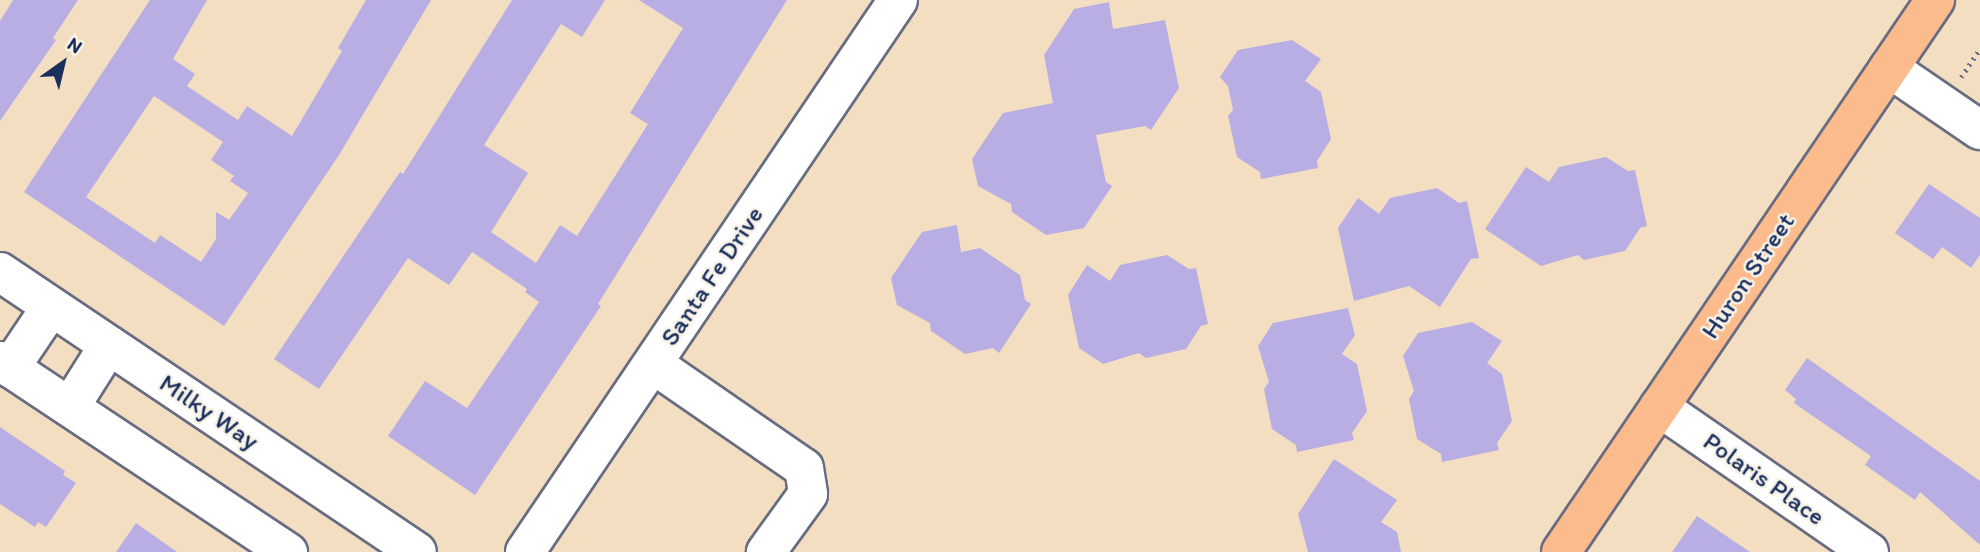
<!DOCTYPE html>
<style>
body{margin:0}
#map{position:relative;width:1980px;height:552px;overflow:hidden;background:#f3dec1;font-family:Itim,sans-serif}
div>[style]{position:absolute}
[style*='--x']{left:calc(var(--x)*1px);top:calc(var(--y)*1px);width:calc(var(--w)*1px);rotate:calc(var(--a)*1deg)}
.building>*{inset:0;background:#b9aee3}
.path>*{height:4.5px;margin-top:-2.25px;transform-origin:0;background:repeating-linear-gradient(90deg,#676c81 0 2px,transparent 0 7px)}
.roads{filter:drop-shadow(2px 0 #676c81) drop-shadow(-2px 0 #676c81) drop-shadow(0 2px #676c81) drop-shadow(0 -2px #676c81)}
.minor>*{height:38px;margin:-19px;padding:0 19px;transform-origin:19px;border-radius:19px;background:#fff}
.major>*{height:38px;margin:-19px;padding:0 19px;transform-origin:19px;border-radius:19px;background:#fbbb8d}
span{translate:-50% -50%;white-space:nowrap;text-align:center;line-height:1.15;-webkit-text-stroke:5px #f7f3e8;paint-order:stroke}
.street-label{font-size:26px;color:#1b2f5e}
.north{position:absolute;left:28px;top:28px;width:70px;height:70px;-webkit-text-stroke:5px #f7f3e8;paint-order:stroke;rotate:34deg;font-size:19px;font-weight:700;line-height:28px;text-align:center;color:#1b2f5e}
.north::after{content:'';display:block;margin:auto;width:24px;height:32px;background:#1b2f5e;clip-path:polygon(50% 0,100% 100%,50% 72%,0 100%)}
</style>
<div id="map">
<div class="building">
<i style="clip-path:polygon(13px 0,78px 0,53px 38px,56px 40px,0 121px,0 21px)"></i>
<i style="clip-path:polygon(evenodd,150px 0,207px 0,173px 59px,195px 74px,187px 86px,238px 120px,247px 106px,292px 136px,342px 51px,338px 48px,366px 0,431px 0,339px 155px,224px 326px,24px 192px,150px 0,154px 96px,223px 142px,211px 160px,234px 176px,230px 181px,248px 193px,229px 220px,216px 212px,216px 239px,201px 262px,160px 235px,155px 243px,86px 197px,154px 96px)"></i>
<i style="clip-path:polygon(512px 0,605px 0,582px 37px,561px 24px,484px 145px,528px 173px,491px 232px,536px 263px,560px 225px,577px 236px,648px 124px,630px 113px,683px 28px,639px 0,787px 0,598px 304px,601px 306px,475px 495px,388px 436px,425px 381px,467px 408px,539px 302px,525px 292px,527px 289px,472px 252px,449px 285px,408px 258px,319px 389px,274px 359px,400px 172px,403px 174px)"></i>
<i style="clip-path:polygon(1109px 2px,1113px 29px,1165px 20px,1179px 88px,1151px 130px,1145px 126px,1096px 135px,1106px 182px,1112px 186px,1084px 228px,1046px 235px,1012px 212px,1011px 204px,978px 186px,972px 159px,1003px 113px,1053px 103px,1044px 55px,1074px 9px)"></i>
<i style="clip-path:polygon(1292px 40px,1321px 59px,1305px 81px,1321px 92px,1331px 139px,1317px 161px,1318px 168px,1261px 179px,1260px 172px,1237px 157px,1228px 116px,1233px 110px,1228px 86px,1220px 77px,1238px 50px)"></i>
<i style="clip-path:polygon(1606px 157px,1628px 171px,1635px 170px,1647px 226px,1640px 228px,1625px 251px,1584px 260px,1578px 255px,1541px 266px,1485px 229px,1526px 167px,1549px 182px,1559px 167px)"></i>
<i style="clip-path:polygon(1929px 184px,1980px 218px,1980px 255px,1971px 268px,1942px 247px,1933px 259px,1895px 233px)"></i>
<i style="clip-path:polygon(1437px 188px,1459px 203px,1467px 201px,1479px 258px,1471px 259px,1440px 307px,1409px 286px,1354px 301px,1338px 228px,1358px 198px,1379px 214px,1390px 198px)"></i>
<i style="clip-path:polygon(957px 225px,961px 252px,980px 248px,1020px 275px,1025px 300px,1031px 304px,999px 353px,993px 348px,965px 354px,931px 331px,930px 323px,897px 305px,891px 278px,922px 232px)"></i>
<i style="clip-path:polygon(1167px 255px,1189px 269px,1196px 268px,1208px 324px,1201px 326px,1186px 349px,1146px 358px,1139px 353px,1103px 364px,1079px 348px,1068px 295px,1087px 265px,1110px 281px,1120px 265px)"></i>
<i style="clip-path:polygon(1348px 308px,1355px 335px,1342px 354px,1357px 364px,1367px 411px,1352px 433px,1354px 440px,1297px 452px,1296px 445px,1272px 429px,1264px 389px,1269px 382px,1258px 346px,1273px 323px)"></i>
<i style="clip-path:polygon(1472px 322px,1502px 341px,1487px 363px,1502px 374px,1512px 421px,1497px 443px,1499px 450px,1442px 462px,1441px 454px,1417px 439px,1409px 399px,1414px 391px,1403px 356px,1418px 333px)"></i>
<i style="clip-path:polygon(1807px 358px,1980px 481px,1980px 545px,1920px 492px,1915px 500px,1865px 465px,1871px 456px,1794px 403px,1796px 399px,1785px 390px)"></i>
<i style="clip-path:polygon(0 427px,65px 471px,63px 475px,76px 483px,46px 527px,38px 522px,35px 527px,0 504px)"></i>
<i style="clip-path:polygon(1334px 459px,1397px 500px,1381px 522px,1397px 532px,1401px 552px,1308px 552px,1298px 514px)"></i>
<i style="clip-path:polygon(1697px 516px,1750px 552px,1672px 552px)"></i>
<i style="clip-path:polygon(136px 523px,177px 552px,116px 552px)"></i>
</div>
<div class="path">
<i style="--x:1961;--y:77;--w:34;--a:-56"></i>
</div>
<div class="roads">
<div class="minor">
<i style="--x:1889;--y:68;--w:110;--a:34.3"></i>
<i style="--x:0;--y:272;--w:502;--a:33.88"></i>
<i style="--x:0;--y:361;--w:346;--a:33.6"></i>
<i style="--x:653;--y:364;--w:183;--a:34.6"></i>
<i style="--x:804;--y:468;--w:26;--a:81"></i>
<i style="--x:808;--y:494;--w:72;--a:125.9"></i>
<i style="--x:10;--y:368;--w:73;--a:-56.1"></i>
<i style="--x:70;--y:407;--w:73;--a:-57.8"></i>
<i style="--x:1659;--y:407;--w:255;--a:34.6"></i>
<i style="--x:525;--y:552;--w:666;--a:-55.95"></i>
</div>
<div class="major">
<i style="--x:1561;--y:552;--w:667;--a:-55.88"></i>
</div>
</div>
<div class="street-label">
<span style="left:712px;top:276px;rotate:-56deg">Santa Fe Drive</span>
<span style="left:1748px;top:276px;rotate:-56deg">Huron Street</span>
<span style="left:209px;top:412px;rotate:34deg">Milky Way</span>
<span style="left:1764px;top:479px;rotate:35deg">Polaris Place</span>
</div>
<div class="north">N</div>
</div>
